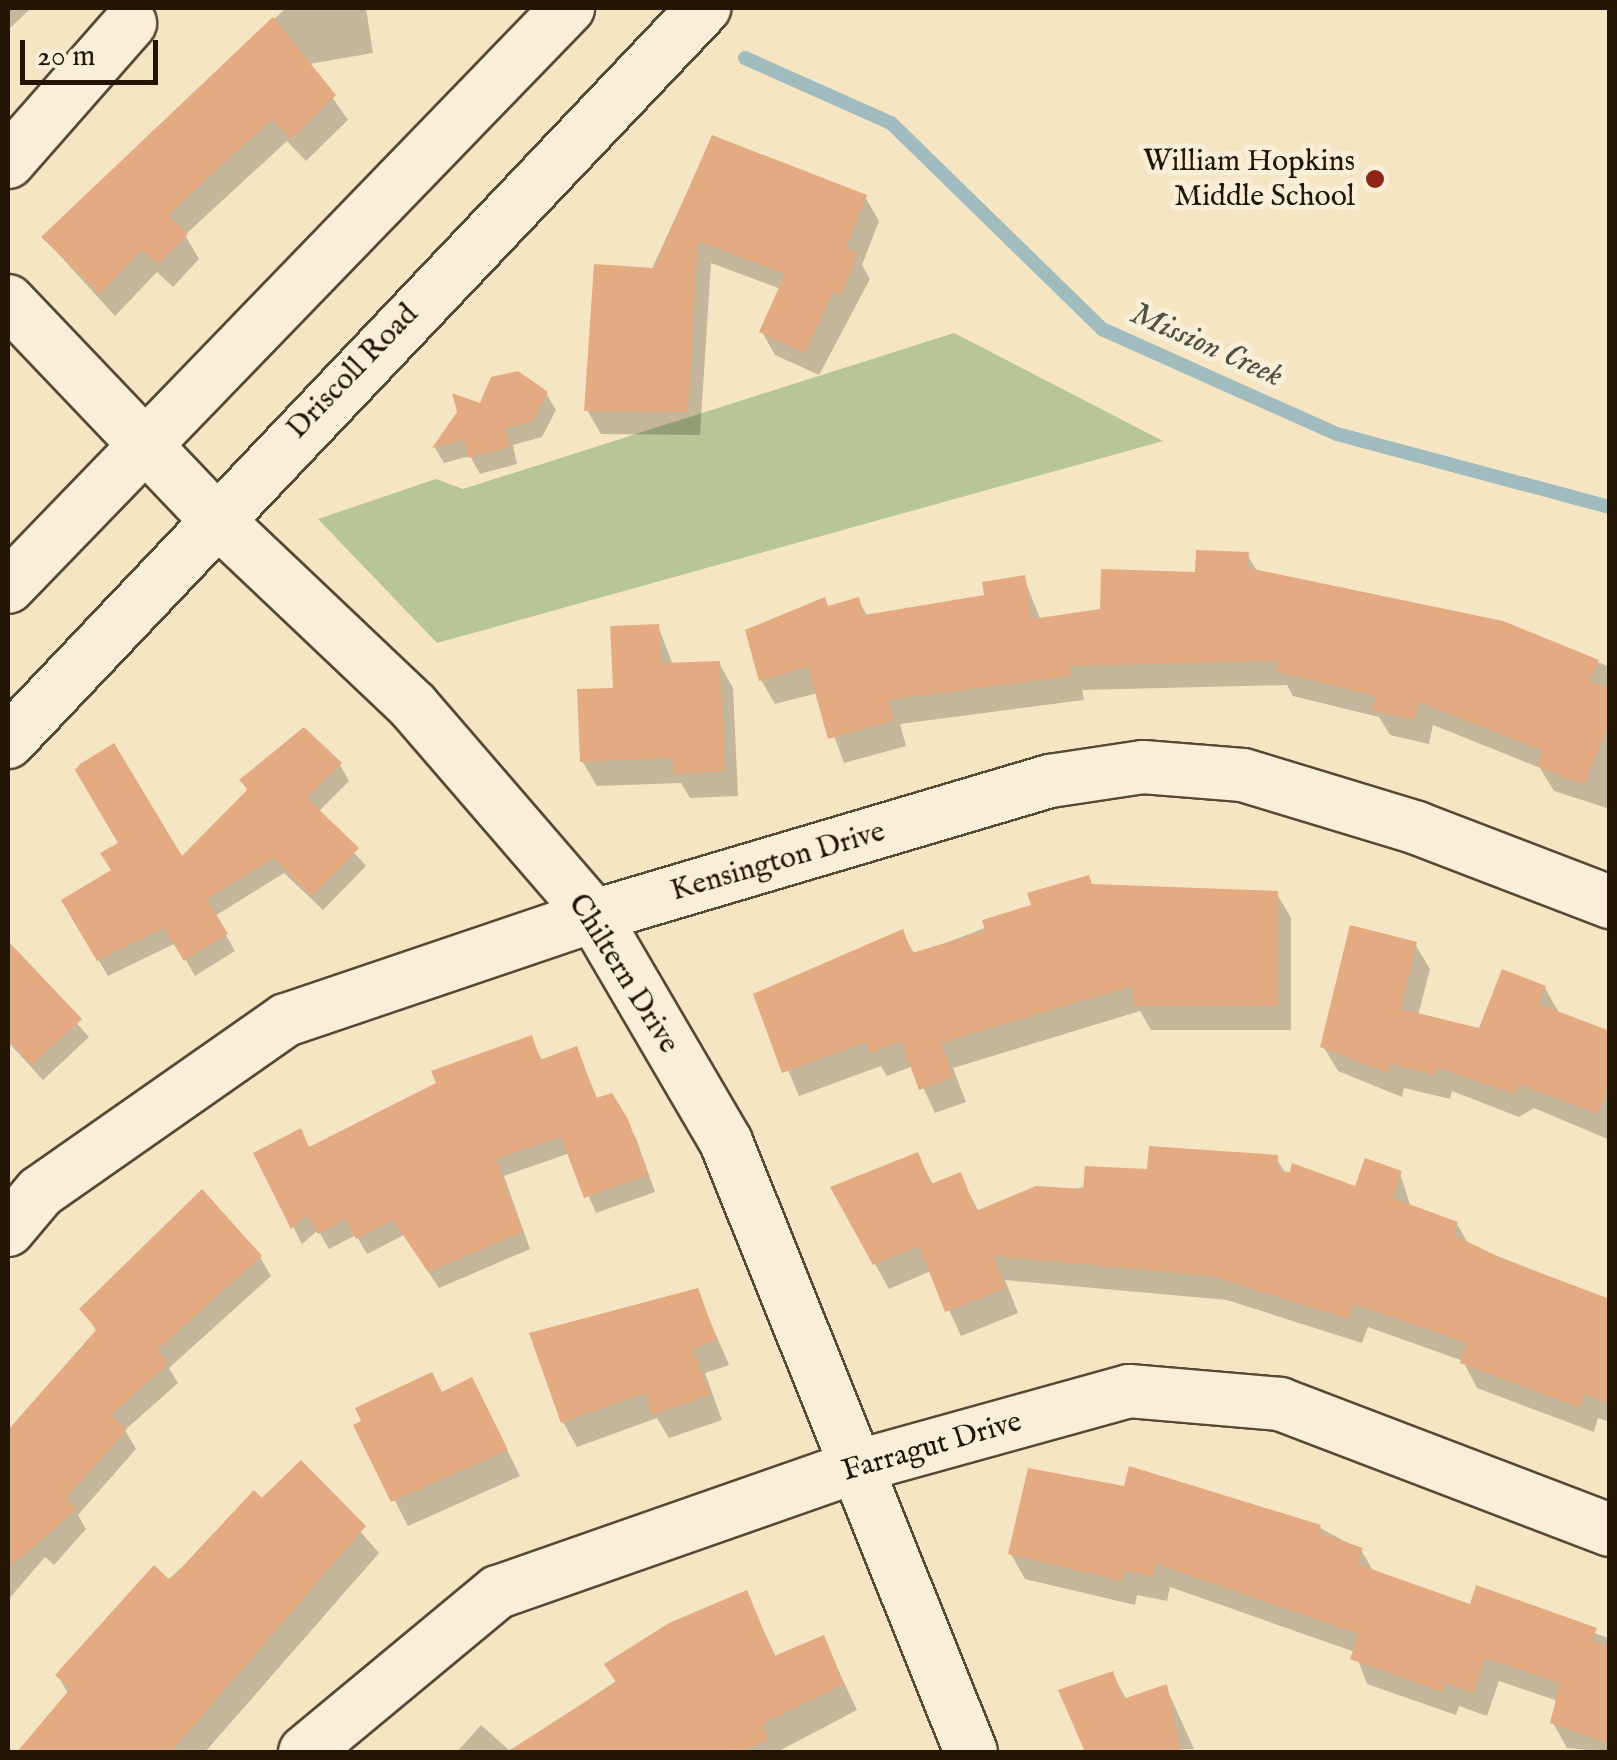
<!DOCTYPE html>
<style>
body{margin:0}
#map{position:relative;width:1617px;height:1760px;overflow:hidden;background:#f6e5c2;font-family:"IM FELL English",serif}
div>[style]{position:absolute}
[style*='--x']{left:calc(var(--x)*1px);top:calc(var(--y)*1px);width:calc(var(--w)*1px);rotate:calc(var(--a)*1deg)}
.green>*{inset:0;background:#b8c697}
.shadow>*{inset:0;background:#0003}
.stream>*{height:14px;margin:-7px;padding:0 7px;transform-origin:7px;border-radius:7px;background:#a1bcbe}
.building>*{inset:0;background:#e4ab83}
.roads{filter:drop-shadow(2px 0 #574934) drop-shadow(-2px 0 #574934) drop-shadow(0 2px #574934) drop-shadow(0 -2px #574934)}
.minor>*{height:52px;margin:-26px;padding:0 26px;transform-origin:26px;border-radius:26px;background:#f9eed7}
.dots>*{width:28px;height:28px;translate:-50% -50%;box-sizing:border-box;border:5px solid #f9eed7;border-radius:50%}
span{translate:-50% -50%;white-space:nowrap;text-align:center;line-height:1.15;-webkit-text-stroke:10px #f9eed7;paint-order:stroke}
.poi-label{font-size:30px;color:#221504}
.right{translate:-100% -50%;text-align:right}
.street-label{font-size:30px;color:#221504}
.water-label{font-size:32px;color:#4e4f45;font-style:italic}
.frame{position:absolute;inset:0;border:10px solid #221504;pointer-events:none}
.scale{position:absolute;left:20px;top:40px;width:138px;height:45px;box-sizing:border-box;border:5px solid #221504;border-top:0;padding-left:12px;font-size:30px;line-height:35px;white-space:nowrap;color:#221504;-webkit-text-stroke:8px #f9eed7;paint-order:stroke}
</style>
<div id="map">
<div class="green">
<i style="clip-path:polygon(954px 333px,1163px 441px,437px 643px,318px 519px,436px 479px,463px 489px)"></i>
</div>
<div class="shadow">
<i style="clip-path:polygon(8px 8px,29px 8px,30px 9px,8px 30px)"></i>
<i style="clip-path:polygon(286px 8px,366px 8px,373px 53px,309px 64px,348px 120px,306px 161px,287px 141px,185px 235px,199px 259px,173px 287px,157px 272px,115px 316px,44px 238px)"></i>
<i style="clip-path:polygon(712px 138px,865px 197px,879px 221px,862px 265px,870px 279px,819px 375px,775px 355px,762px 332px,781px 289px,711px 263px,700px 435px,601px 434px,587px 410px)"></i>
<i style="clip-path:polygon(546px 393px,556px 410px,542px 437px,513px 445px,517px 464px,480px 474px,470px 456px,444px 463px,435px 448px,460px 412px)"></i>
<i style="clip-path:polygon(1247px 554px,1258px 573px,1502px 624px,1610px 667px,1610px 809px,1554px 791px,1540px 768px,1433px 725px,1429px 744px,1390px 735px,1379px 717px,1293px 696px,1287px 685px,1082px 690px,1084px 700px,900px 724px,906px 746px,844px 763px,818px 693px,775px 704px,761px 680px,829px 608px,858px 600px,868px 617px,986px 597px,1024px 578px,1041px 621px,1102px 612px)"></i>
<i style="clip-path:polygon(658px 626px,673px 665px,719px 663px,733px 688px,738px 796px,690px 798px,681px 783px,597px 786px,582px 761px)"></i>
<i style="clip-path:polygon(340px 765px,349px 781px,318px 812px,366px 866px,323px 910px,284px 873px,215px 916px,235px 951px,195px 976px,176px 943px,108px 976px,64px 901px,181px 860px,248px 792px,242px 781px)"></i>
<i style="clip-path:polygon(1093px 886px,1277px 894px,1291px 918px,1291px 1030px,1151px 1030px,1140px 1011px,953px 1068px,966px 1102px,935px 1113px,913px 1066px,887px 1076px,881px 1066px,799px 1096px,756px 995px,902px 932px,915px 955px)"></i>
<i style="clip-path:polygon(1415px 944px,1430px 969px,1418px 1016px,1481px 1031px,1545px 988px,1559px 1013px,1610px 1034px,1610px 1140px,1534px 1108px,1519px 1117px,1452px 1091px,1450px 1099px,1404px 1088px,1402px 1097px,1338px 1071px,1323px 1046px)"></i>
<i style="clip-path:polygon(8px 945px,89px 1037px,43px 1080px,8px 1042px)"></i>
<i style="clip-path:polygon(531px 1038px,543px 1062px,576px 1049px,598px 1100px,611px 1096px,636px 1138px,655px 1192px,596px 1213px,570px 1153px,504px 1176px,530px 1249px,439px 1288px,404px 1235px,367px 1254px,356px 1235px,329px 1249px,318px 1230px,302px 1244px,256px 1154px,310px 1150px)"></i>
<i style="clip-path:polygon(917px 1155px,934px 1186px,960px 1176px,979px 1212px,1150px 1171px,1276px 1158px,1286px 1174px,1356px 1190px,1400px 1173px,1411px 1208px,1457px 1224px,1469px 1245px,1610px 1300px,1610px 1422px,1598px 1418px,1594px 1432px,1477px 1388px,1463px 1361px,1368px 1327px,1362px 1343px,1227px 1300px,1005px 1280px,1018px 1313px,961px 1336px,931px 1271px,889px 1289px,875px 1264px)"></i>
<i style="clip-path:polygon(260px 1257px,271px 1276px,169px 1368px,178px 1383px,125px 1430px,136px 1449px,78px 1515px,86px 1529px,54px 1565px,45px 1557px,8px 1600px,8px 1434px,97px 1332px,82px 1309px)"></i>
<i style="clip-path:polygon(697px 1291px,729px 1365px,705px 1373px,722px 1420px,669px 1438px,657px 1418px,577px 1447px,563px 1422px)"></i>
<i style="clip-path:polygon(442px 1394px,485px 1405px,520px 1476px,408px 1526px,356px 1426px)"></i>
<i style="clip-path:polygon(301px 1463px,379px 1553px,205px 1752px,20px 1752px,69px 1695px,58px 1676px)"></i>
<i style="clip-path:polygon(1131px 1469px,1320px 1528px,1361px 1550px,1374px 1572px,1471px 1607px,1478px 1588px,1610px 1639px,1610px 1752px,1567px 1748px,1553px 1723px,1558px 1701px,1499px 1681px,1487px 1716px,1459px 1706px,1456px 1715px,1367px 1684px,1355px 1652px,1170px 1587px,1167px 1601px,1137px 1595px,1135px 1605px,1025px 1579px,1011px 1554px,1126px 1489px)"></i>
<i style="clip-path:polygon(746px 1593px,776px 1657px,823px 1638px,857px 1710px,777px 1752px,511px 1752px)"></i>
<i style="clip-path:polygon(1112px 1674px,1127px 1700px,1166px 1687px,1194px 1749px,1086px 1752px,1062px 1692px)"></i>
<i style="clip-path:polygon(481px 1725px,511px 1752px,457px 1752px)"></i>
</div>
<div class="stream">
<i style="--x:745;--y:58;--w:160;--a:24"></i>
<i style="--x:891;--y:123;--w:295;--a:44.3"></i>
<i style="--x:1102;--y:329;--w:257;--a:24.1"></i>
<i style="--x:1337;--y:434;--w:283;--a:15"></i>
</div>
<div class="building">
<i style="clip-path:polygon(273px 17px,336px 95px,291px 139px,272px 119px,168px 215px,188px 234px,158px 264px,142px 250px,100px 294px,41px 237px)"></i>
<i style="clip-path:polygon(712px 135px,867px 195px,846px 248px,858px 253px,842px 295px,833px 292px,805px 353px,759px 332px,785px 274px,698px 241px,688px 412px,584px 411px,594px 264px,654px 268px)"></i>
<i style="clip-path:polygon(518px 371px,548px 392px,533px 421px,505px 428px,510px 447px,468px 458px,464px 440px,432px 448px,457px 412px,452px 393px,480px 403px,491px 377px)"></i>
<i style="clip-path:polygon(1196px 550px,1249px 552px,1248px 568px,1503px 621px,1599px 660px,1590px 681px,1610px 688px,1610px 721px,1584px 785px,1537px 766px,1543px 751px,1419px 702px,1415px 720px,1372px 711px,1376px 696px,1276px 672px,1279px 661px,1070px 666px,1071px 676px,888px 700px,894px 721px,828px 739px,808px 667px,759px 681px,745px 630px,825px 597px,828px 606px,859px 597px,864px 615px,984px 595px,982px 582px,1025px 575px,1032px 619px,1100px 609px,1101px 569px,1195px 572px)"></i>
<i style="clip-path:polygon(659px 624px,661px 663px,720px 661px,725px 771px,673px 774px,673px 758px,580px 762px,577px 689px,613px 688px,610px 626px)"></i>
<i style="clip-path:polygon(304px 727px,342px 763px,307px 798px,359px 848px,312px 896px,274px 858px,207px 899px,228px 934px,184px 961px,164px 928px,97px 961px,61px 900px,111px 870px,100px 853px,118px 843px,75px 770px,80px 764px,114px 743px,182px 856px,248px 789px,239px 780px)"></i>
<i style="clip-path:polygon(1089px 875px,1092px 884px,1278px 891px,1278px 1006px,1134px 1006px,1132px 986px,941px 1043px,954px 1077px,919px 1090px,901px 1041px,870px 1053px,866px 1042px,782px 1073px,753px 994px,903px 929px,912px 953px,985px 931px,982px 920px,1031px 905px,1027px 893px)"></i>
<i style="clip-path:polygon(1350px 925px,1417px 942px,1401px 1009px,1479px 1028px,1502px 969px,1546px 986px,1539px 1004px,1610px 1031px,1610px 1085px,1598px 1114px,1519px 1084px,1515px 1094px,1438px 1068px,1436px 1075px,1390px 1064px,1388px 1073px,1320px 1047px)"></i>
<i style="clip-path:polygon(8px 941px,82px 1019px,32px 1065px,8px 1039px)"></i>
<i style="clip-path:polygon(532px 1035px,540px 1060px,577px 1046px,596px 1098px,612px 1093px,628px 1119px,648px 1175px,584px 1198px,561px 1137px,496px 1159px,523px 1232px,428px 1272px,393px 1220px,356px 1239px,346px 1220px,318px 1234px,307px 1215px,291px 1229px,253px 1153px,301px 1128px,309px 1147px,436px 1083px,431px 1071px)"></i>
<i style="clip-path:polygon(1149px 1146px,1278px 1155px,1278px 1171px,1290px 1172px,1292px 1163px,1355px 1186px,1365px 1158px,1402px 1171px,1392px 1198px,1458px 1222px,1454px 1235px,1505px 1260px,1610px 1299px,1610px 1404px,1584px 1394px,1580px 1408px,1460px 1363px,1467px 1343px,1354px 1304px,1349px 1319px,1211px 1276px,993px 1256px,1006px 1288px,945px 1312px,919px 1246px,873px 1265px,830px 1187px,918px 1152px,931px 1184px,961px 1172px,976px 1211px,1036px 1186px,1083px 1189px,1085px 1166px,1147px 1169px)"></i>
<i style="clip-path:polygon(202px 1189px,262px 1256px,157px 1350px,169px 1363px,111px 1415px,127px 1429px,66px 1499px,77px 1509px,8px 1569px,8px 1430px,97px 1329px,79px 1309px)"></i>
<i style="clip-path:polygon(698px 1288px,717px 1340px,693px 1348px,710px 1395px,652px 1415px,645px 1393px,561px 1423px,529px 1333px)"></i>
<i style="clip-path:polygon(432px 1372px,442px 1392px,472px 1377px,508px 1450px,391px 1502px,353px 1425px,361px 1421px,355px 1408px)"></i>
<i style="clip-path:polygon(301px 1460px,366px 1526px,171px 1752px,17px 1752px,70px 1689px,55px 1675px,154px 1565px,170px 1580px,254px 1490px,262px 1498px)"></i>
<i style="clip-path:polygon(1129px 1466px,1321px 1525px,1319px 1533px,1363px 1548px,1357px 1564px,1470px 1604px,1476px 1585px,1597px 1628px,1592px 1641px,1610px 1647px,1610px 1744px,1550px 1723px,1560px 1683px,1485px 1658px,1473px 1693px,1445px 1683px,1442px 1692px,1350px 1659px,1359px 1634px,1156px 1564px,1153px 1577px,1124px 1571px,1121px 1581px,1008px 1554px,1028px 1468px,1124px 1486px)"></i>
<i style="clip-path:polygon(747px 1590px,774px 1656px,824px 1635px,844px 1684px,763px 1724px,769px 1740px,739px 1752px,507px 1752px,616px 1682px,604px 1664px,669px 1623px)"></i>
<i style="clip-path:polygon(1113px 1671px,1123px 1699px,1167px 1684px,1181px 1752px,1085px 1752px,1058px 1690px)"></i>
</div>
<div class="roads">
<div class="minor">
<i style="--x:8;--y:162;--w:185;--a:-48.7"></i>
<i style="--x:8;--y:301;--w:297;--a:46.4"></i>
<i style="--x:213;--y:516;--w:276;--a:43.5"></i>
<i style="--x:413;--y:706;--w:277;--a:49.2"></i>
<i style="--x:594;--y:916;--w:262;--a:59.7"></i>
<i style="--x:726;--y:1142;--w:657;--a:68.12"></i>
<i style="--x:8;--y:587;--w:806;--a:-45.96"></i>
<i style="--x:8;--y:742;--w:1012;--a:-46.52"></i>
<i style="--x:8;--y:1230;--w:50;--a:-49.9"></i>
<i style="--x:40;--y:1192;--w:300;--a:-35"></i>
<i style="--x:286;--y:1020;--w:325;--a:-18.7"></i>
<i style="--x:594;--y:916;--w:476;--a:-16.5"></i>
<i style="--x:1050;--y:781;--w:94;--a:-8.6"></i>
<i style="--x:1143;--y:767;--w:100;--a:4.6"></i>
<i style="--x:1243;--y:775;--w:182;--a:16.9"></i>
<i style="--x:1417;--y:828;--w:207;--a:21"></i>
<i style="--x:305;--y:1752;--w:251;--a:-39.7"></i>
<i style="--x:498;--y:1592;--w:378;--a:-19.3"></i>
<i style="--x:855;--y:1467;--w:284;--a:-15.5"></i>
<i style="--x:1129;--y:1391;--w:152;--a:4.9"></i>
<i style="--x:1280;--y:1404;--w:353;--a:20.9"></i>
</div>
</div>
<div class="dots">
<i style="left:1375px;top:179px;background:#8f2418"></i>
</div>
<div class="poi-label">
<span class="right" style="left:1355px;top:179px">William Hopkins<br>Middle School</span>
</div>
<div class="street-label">
<span style="left:353px;top:372px;rotate:-46deg">Driscoll Road</span>
<span style="left:778px;top:862px;rotate:-16deg">Kensington Drive</span>
<span style="left:623px;top:974px;rotate:58deg">Chiltern Drive</span>
<span style="left:932px;top:1447px;rotate:-16deg">Farragut Drive</span>
</div>
<div class="water-label">
<span style="left:1206px;top:346px;rotate:24deg">Mission Creek</span>
</div>
<div class="frame"></div>
<div class="scale">20 m</div>
</div>
